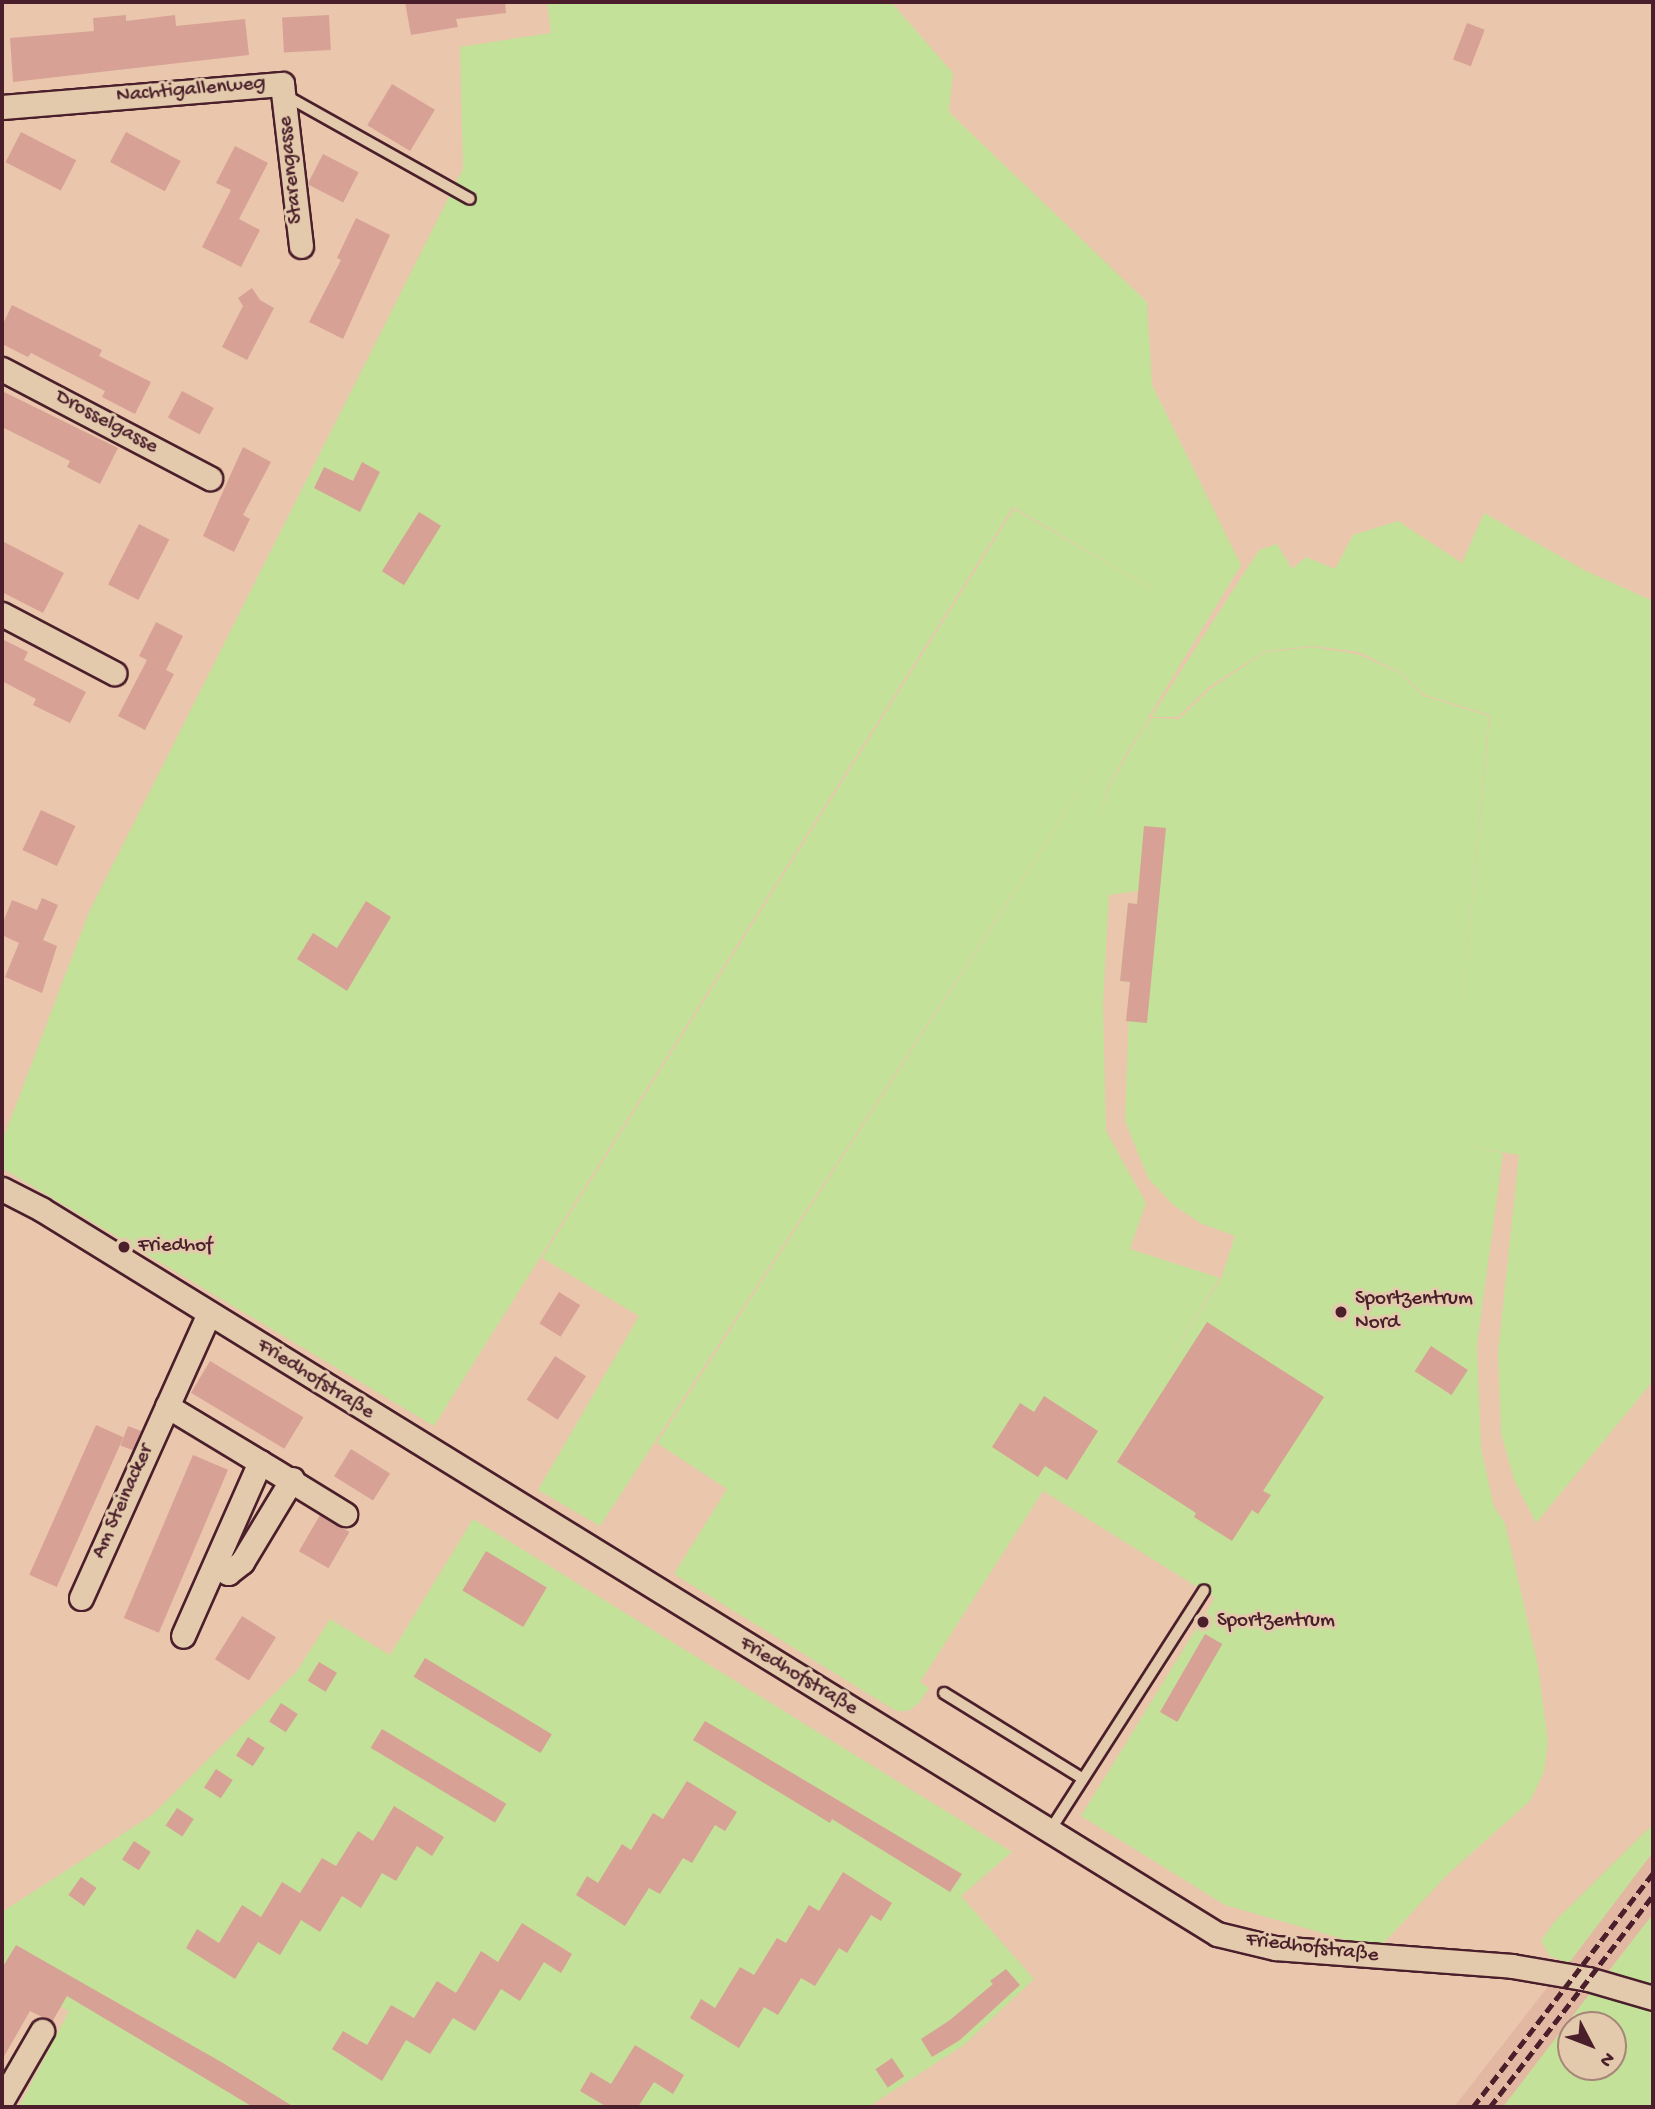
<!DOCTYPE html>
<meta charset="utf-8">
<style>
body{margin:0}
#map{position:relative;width:1655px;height:2109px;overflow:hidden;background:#eac6ac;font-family:"Gochi Hand",sans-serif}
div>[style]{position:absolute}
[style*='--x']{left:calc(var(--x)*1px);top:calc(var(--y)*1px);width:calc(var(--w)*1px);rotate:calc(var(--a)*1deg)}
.built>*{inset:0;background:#e2b8a3}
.green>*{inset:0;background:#c3e199}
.building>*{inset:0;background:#d8a196;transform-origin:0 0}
.roads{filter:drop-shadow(2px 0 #4a1f2b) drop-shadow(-2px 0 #4a1f2b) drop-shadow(0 2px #4a1f2b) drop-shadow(0 -2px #4a1f2b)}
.service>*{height:10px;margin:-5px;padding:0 5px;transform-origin:5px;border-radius:5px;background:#e4caac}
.minor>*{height:23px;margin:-11.5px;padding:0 11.5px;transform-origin:11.5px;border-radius:11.5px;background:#e4caac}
.rail>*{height:5px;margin-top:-2.5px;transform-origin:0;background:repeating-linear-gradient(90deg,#4a1f2b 0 10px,transparent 0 15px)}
.dots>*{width:19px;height:19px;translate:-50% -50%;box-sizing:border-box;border:4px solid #e4caac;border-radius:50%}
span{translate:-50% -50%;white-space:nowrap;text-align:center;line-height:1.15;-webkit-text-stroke:6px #e4caac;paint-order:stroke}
.street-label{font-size:21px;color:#4a1f2b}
.poi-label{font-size:21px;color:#4a1f2b}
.left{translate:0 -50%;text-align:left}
.frame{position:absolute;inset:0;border:4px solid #4a1f2b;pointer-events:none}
.north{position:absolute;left:1557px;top:2011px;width:70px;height:70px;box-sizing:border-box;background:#e4caac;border:2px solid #a68678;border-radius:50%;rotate:132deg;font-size:19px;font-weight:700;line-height:28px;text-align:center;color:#4a1f2b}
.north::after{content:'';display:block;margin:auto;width:24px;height:32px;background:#4a1f2b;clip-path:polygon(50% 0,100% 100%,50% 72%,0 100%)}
</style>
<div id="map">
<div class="built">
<i style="clip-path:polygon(1653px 1852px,1653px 1914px,1503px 2107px,1454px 2107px)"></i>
</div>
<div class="green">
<i style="clip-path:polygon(evenodd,547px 2px,891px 2px,953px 73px,949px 112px,1147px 302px,1152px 385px,1241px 565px,1128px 751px,1108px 787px,1098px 824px,1109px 787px,1149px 718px,1148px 744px,1150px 718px,1179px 719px,1210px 689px,1265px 652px,1313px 647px,1357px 654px,1398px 672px,1424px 696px,1489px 716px,1451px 1124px,1490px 715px,1425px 695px,1398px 671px,1358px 652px,1313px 646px,1265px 651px,1209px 687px,1178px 717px,1151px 717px,1259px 550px,1277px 544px,1292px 569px,1306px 557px,1335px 569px,1353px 535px,1398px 521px,1462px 563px,1484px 513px,1584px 570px,1653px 601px,1653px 1381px,1536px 1523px,1514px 1480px,1501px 1433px,1498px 1352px,1519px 1155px,1460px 1145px,1503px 1153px,1477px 1345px,1481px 1448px,1494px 1507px,1505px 1523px,1538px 1666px,1548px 1742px,1544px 1772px,1530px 1801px,1447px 1875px,1378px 1949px,1225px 1905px,1081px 1816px,1215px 1598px,1043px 1491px,920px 1682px,929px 1688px,919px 1703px,908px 1711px,896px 1711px,674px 1574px,727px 1489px,657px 1443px,1143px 694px,600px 1526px,538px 1490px,639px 1316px,542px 1258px,1014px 509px,1195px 614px,1013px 507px,434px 1426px,2px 1168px,2px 1142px,89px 912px,463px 169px,460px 47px,551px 33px,547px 2px,1138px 891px,1137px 904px,1128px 903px,1120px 981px,1130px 982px,1125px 1121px,1148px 1178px,1172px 1204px,1200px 1223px,1235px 1236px,1221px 1279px,1157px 1378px,1220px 1278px,1130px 1249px,1146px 1203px,1106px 1131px,1103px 1004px,1109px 895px,1138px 891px)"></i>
<i style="clip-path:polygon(473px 1519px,1012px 1852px,961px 1896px,1034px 1979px,964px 2045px,868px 2107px,19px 2107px,69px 2011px,2px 1972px,2px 1912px,152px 1815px,297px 1671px,330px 1619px,390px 1655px)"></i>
<i style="clip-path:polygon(1653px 1824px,1653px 1852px,1569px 1963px,1550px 1956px,1541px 1941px,1555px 1921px)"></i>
<i style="clip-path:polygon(1653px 1914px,1653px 1985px,1609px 1971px)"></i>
<i style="clip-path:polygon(evenodd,1591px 1992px,1653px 2013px,1653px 2107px,1503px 2107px,1591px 1992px,1571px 2025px,1613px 2025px,1613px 2067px,1571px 2067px,1571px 2025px)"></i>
</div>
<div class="building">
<i style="clip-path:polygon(405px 2px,505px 2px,506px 13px,456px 19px,458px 27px,411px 35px)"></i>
<i style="clip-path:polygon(126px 15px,126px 21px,175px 15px,176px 26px,245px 19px,249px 55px,13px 82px,10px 38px,94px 31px,93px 18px)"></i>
<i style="left:329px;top:15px;width:35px;height:47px;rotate:87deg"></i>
<i style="left:1467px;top:23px;width:19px;height:39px;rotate:21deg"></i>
<i style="left:392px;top:84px;width:50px;height:48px;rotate:31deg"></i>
<i style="left:21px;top:132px;width:62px;height:34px;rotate:27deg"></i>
<i style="left:126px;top:132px;width:62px;height:34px;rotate:28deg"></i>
<i style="clip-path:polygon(235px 146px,268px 163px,239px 219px,260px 230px,241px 267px,202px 247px,231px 190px,216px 183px)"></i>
<i style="left:323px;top:154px;width:40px;height:34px;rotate:27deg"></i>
<i style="clip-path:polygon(356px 218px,390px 235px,343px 339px,309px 322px,341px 260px,337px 258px)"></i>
<i style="clip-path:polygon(252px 288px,260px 300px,274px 308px,247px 360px,222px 347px,243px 306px,238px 298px)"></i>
<i style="clip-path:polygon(12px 305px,102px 350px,99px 356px,151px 382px,135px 414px,102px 397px,105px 391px,31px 353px,28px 357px,2px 344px,2px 326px)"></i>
<i style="clip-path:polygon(2px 391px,118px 448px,100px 484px,67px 467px,70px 461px,2px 427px)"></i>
<i style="left:182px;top:391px;width:36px;height:30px;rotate:28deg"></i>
<i style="clip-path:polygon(243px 447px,271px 462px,243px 515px,250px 519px,234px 552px,203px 536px)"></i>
<i style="clip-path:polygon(362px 462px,380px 472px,360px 512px,314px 488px,324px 467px,353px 481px)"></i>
<i style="left:419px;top:512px;width:26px;height:70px;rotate:32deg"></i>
<i style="left:139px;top:524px;width:34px;height:68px;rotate:27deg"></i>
<i style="clip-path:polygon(2px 541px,64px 573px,43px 613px,2px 592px)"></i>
<i style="clip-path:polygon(156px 622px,183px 636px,166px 670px,174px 674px,145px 730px,118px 716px,147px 660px,139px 656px)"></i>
<i style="clip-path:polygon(2px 639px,28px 652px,24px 660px,86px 692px,70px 723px,33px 705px,36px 699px,2px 681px)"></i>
<i style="left:41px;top:810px;width:38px;height:44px;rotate:25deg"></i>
<i style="clip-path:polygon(1144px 826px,1166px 828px,1147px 1023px,1126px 1021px,1130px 982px,1120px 981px,1128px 903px,1137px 904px)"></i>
<i style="clip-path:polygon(42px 898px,58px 905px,43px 940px,57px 946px,42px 993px,5px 977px,19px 943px,2px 935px,2px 925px,12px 900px,37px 910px)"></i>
<i style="clip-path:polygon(366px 901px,391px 917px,347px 991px,297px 959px,313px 933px,337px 948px)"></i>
<i style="left:559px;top:1292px;width:25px;height:37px;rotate:32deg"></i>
<i style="clip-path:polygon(1207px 1322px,1324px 1397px,1263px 1491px,1271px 1495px,1258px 1514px,1252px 1510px,1232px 1541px,1194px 1517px,1196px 1513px,1117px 1462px)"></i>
<i style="left:1431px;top:1346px;width:44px;height:30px;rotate:33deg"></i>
<i style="left:555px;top:1356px;width:37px;height:52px;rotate:33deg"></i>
<i style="left:210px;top:1361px;width:109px;height:37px;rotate:31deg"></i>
<i style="clip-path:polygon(1044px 1396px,1098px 1431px,1067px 1480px,1045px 1466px,1038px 1477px,992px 1447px,1020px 1403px,1034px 1412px)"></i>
<i style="left:96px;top:1425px;width:30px;height:164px;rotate:24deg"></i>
<i style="left:128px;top:1426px;width:14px;height:21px;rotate:21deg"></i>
<i style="left:351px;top:1449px;width:46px;height:32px;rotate:32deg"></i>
<i style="left:193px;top:1455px;width:38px;height:177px;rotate:23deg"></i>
<i style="left:320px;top:1515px;width:34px;height:42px;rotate:30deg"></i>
<i style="left:486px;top:1551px;width:71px;height:46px;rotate:31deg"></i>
<i style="left:242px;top:1616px;width:40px;height:51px;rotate:32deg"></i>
<i style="left:1205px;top:1634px;width:20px;height:90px;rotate:30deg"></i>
<i style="left:425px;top:1658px;width:148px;height:22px;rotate:31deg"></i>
<i style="left:319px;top:1662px;width:21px;height:22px;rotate:31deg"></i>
<i style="left:281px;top:1703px;width:20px;height:22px;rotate:33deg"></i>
<i style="clip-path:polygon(705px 1721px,962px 1874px,950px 1892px,832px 1819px,830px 1823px,693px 1740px)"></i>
<i style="left:382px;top:1729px;width:145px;height:22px;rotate:31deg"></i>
<i style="left:248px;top:1737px;width:20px;height:22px;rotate:33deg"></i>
<i style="left:216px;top:1769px;width:20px;height:22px;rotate:33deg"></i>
<i style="clip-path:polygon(687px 1781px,737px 1812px,725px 1831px,715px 1825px,692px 1863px,683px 1858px,660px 1894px,649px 1888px,625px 1926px,576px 1895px,587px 1876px,598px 1883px,622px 1844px,631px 1850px,653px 1813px,663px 1819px)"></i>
<i style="clip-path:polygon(394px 1806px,444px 1837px,432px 1856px,417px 1846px,396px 1881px,382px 1873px,361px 1908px,342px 1896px,320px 1932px,301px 1920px,280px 1955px,258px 1942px,235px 1979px,186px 1948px,197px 1929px,219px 1943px,242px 1905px,261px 1917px,282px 1882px,300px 1893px,322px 1858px,336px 1866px,358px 1831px,373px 1841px)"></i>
<i style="left:177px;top:1808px;width:20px;height:21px;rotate:33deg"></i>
<i style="left:134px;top:1841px;width:20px;height:22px;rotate:33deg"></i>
<i style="clip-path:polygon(843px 1872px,892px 1903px,881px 1921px,871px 1915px,847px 1953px,839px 1948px,815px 1986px,801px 1978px,778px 2015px,764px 2007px,739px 2048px,690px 2018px,701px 1999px,715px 2008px,740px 1967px,754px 1975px,777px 1938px,786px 1943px,809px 1905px,819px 1911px)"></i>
<i style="left:81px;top:1877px;width:19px;height:22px;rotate:35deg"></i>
<i style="clip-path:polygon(522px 1923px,572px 1954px,561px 1973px,544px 1962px,520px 2001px,501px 1989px,475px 2031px,453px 2018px,430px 2054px,406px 2040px,382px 2081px,332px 2049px,343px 2031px,367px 2045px,391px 2005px,414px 2018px,437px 1981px,456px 1993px,481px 1951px,498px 1962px)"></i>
<i style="clip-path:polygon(16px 1945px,223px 2063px,294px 2107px,253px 2107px,67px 1996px,52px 2022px,30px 2011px,2px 2060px,2px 1968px)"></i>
<i style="clip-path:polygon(1006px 1969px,1020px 1985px,960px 2040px,932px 2057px,921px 2039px,950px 2020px,993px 1984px,990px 1981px)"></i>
<i style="clip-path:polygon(635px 2045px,684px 2075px,673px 2094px,654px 2082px,638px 2107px,607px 2107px,580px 2091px,591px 2072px,611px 2084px)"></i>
<i style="left:892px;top:2058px;width:22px;height:20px;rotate:56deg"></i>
</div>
<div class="roads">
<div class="service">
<i style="--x:283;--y:94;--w:214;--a:29.3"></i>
<i style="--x:944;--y:1693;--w:163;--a:31.7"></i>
<i style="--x:1049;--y:1832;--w:287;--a:-57.3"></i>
</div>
<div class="minor">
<i style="--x:2;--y:107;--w:281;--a:-4.7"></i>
<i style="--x:282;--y:84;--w:163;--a:83.3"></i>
<i style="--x:2;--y:369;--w:235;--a:27.7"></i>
<i style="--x:2;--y:614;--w:127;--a:27.8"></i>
<i style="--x:2;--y:1189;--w:44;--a:27.1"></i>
<i style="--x:41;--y:1209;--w:1382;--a:31.65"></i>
<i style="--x:1217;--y:1934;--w:60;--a:13.6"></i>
<i style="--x:1275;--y:1948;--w:238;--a:4.3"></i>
<i style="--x:1512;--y:1966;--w:77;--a:9.7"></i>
<i style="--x:1588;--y:1979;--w:68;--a:16.3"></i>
<i style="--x:167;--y:1406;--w:109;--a:31.1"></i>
<i style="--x:260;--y:1462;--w:190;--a:113.9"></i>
<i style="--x:260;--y:1462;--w:100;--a:31.5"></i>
<i style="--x:215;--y:1566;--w:15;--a:28"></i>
<i style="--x:228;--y:1573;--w:18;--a:-38"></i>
<i style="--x:242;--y:1562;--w:97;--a:-58.9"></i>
<i style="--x:81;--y:1598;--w:312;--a:-65.8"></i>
<i style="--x:2;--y:2100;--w:80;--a:-59.9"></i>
</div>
</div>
<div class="rail">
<i style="--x:1473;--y:2107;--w:295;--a:-52.4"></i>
<i style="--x:1490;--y:2107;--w:267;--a:-52.4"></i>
</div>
<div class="dots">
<i style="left:124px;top:1247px;background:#4a1f2b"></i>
<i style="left:1341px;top:1312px;background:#4a1f2b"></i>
<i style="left:1203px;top:1622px;background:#4a1f2b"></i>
</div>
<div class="street-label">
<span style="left:191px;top:91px;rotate:-5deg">Nachtigallenweg</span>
<span style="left:292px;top:170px;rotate:-96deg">Starengasse</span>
<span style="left:106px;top:423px;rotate:28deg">Drosselgasse</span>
<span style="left:315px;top:1380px;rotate:32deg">Friedhofstraße</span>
<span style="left:124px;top:1502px;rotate:-66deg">Am Steinacker</span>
<span style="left:798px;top:1677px;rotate:31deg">Friedhofstraße</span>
<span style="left:1312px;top:1949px;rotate:7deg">Friedhofstraße</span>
</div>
<div class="poi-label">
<span class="left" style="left:138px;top:1247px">Friedhof</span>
<span class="left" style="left:1355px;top:1312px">Sportzentrum<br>Nord</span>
<span class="left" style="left:1217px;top:1622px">Sportzentrum</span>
</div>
<div class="frame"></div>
<div class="north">N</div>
</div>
